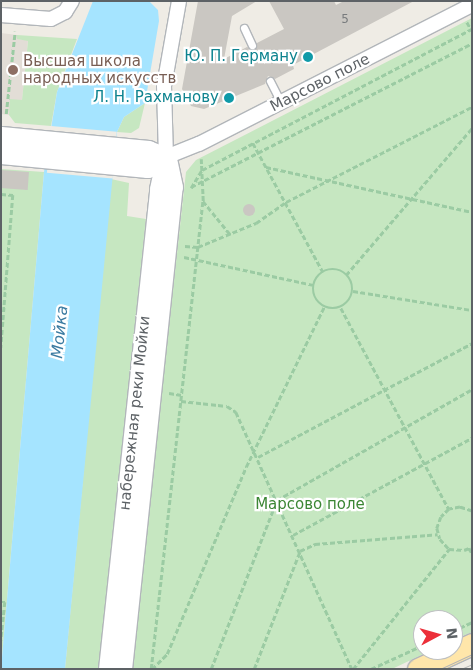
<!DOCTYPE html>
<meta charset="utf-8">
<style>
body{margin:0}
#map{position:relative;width:473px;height:670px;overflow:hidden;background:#efece5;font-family:"DejaVu Sans",sans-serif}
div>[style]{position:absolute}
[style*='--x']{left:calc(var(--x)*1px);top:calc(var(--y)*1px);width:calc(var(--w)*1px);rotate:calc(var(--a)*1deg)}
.education>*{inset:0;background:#e2ddd6}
.green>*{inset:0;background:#c6e7c1}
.water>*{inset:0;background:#a5e4ff}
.pier>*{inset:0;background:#efece5;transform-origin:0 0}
.building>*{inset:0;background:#cac7c2;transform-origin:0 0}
.round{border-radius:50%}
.path>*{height:2.5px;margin-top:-1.25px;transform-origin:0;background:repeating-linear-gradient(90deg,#9bcba3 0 5px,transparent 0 7.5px)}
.path>.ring{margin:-1.25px;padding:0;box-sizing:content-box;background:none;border:2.5px solid #9bcba3;border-radius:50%}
.roads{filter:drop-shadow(1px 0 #b2b6ba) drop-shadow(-1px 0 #b2b6ba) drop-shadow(0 1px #b2b6ba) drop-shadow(0 -1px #b2b6ba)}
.service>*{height:7px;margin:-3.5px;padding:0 3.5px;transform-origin:3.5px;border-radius:3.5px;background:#fff}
.minor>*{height:14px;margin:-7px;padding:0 7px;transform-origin:7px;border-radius:7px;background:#fff}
.secondary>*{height:19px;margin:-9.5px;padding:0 9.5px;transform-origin:9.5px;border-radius:9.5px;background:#fff}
.primary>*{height:21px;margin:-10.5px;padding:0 10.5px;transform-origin:10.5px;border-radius:10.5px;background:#ffe6aa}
.tram>*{height:1px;margin:-0.5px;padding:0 0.5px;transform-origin:0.5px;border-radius:0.5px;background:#b4b5b6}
.dots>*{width:14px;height:14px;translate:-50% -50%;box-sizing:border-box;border:2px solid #fff;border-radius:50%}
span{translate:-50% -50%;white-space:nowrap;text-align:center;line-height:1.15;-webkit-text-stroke:4.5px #fff;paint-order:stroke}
.number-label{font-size:12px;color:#787b7d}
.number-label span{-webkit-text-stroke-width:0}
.culture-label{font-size:15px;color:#0d838f}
.right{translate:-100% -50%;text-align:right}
.education-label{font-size:15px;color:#785e54}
.left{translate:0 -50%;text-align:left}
.street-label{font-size:15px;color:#5d6266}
.park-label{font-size:15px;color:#3b8634}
.water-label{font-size:16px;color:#3b7ba1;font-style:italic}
.frame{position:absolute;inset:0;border:2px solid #5d6266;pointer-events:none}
.north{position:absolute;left:413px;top:610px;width:50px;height:50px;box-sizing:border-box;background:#fff;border:1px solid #bec0c2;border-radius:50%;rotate:84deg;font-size:14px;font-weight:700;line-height:20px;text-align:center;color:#5d6266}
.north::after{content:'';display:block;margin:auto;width:18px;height:22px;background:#ec2f39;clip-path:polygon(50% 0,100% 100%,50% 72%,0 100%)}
</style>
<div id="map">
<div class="education">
<i style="clip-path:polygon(1px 33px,17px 35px,17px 39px,28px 40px,22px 100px,11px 100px,9px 115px,1px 114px)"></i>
</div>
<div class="green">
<i style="clip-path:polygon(472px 18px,472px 632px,453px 640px,453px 620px,423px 620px,423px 650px,432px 650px,392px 669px,131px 669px,186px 172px,196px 160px)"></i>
<i style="clip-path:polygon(17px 35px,77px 39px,57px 92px,51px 126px,15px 123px,9px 115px,10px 99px,22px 100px,28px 41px,17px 39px)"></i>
<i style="clip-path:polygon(145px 103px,139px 128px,131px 133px,117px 132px,124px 117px)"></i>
<i style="clip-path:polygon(1px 169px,44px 172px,1px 669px)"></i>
<i style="clip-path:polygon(111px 179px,129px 183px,127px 216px,146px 219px,99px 669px,65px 669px)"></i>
</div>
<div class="water">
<i style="clip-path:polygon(93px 1px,149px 1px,158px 10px,159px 21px,145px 103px,124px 117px,117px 132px,65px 669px,1px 669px,44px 172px,57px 92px)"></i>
</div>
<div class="pier">
<i style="left:51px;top:126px;width:66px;height:47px;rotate:5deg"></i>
</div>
<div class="building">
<i style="clip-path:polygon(198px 1px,257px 1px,232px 16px,224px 59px,247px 47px,255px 50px,257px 43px,284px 29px,269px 1px,334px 1px,336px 5px,344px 1px,414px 1px,293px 65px,294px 69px,275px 79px,268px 76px,265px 84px,204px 109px,191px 106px,182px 89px)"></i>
<i style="left:1px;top:170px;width:28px;height:18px;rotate:4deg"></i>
<i class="round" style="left:243px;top:204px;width:12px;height:12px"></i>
</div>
<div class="path">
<i style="--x:467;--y:22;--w:10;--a:61"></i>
<i style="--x:6;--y:114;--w:83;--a:-83.8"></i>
<i style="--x:253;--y:143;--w:147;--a:61.5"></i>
<i style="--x:266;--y:167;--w:211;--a:12.3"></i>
<i style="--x:191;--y:187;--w:316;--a:-27.1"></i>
<i style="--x:191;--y:188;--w:21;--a:-59"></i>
<i style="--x:202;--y:170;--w:305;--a:-27.6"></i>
<i style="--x:1;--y:194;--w:12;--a:5"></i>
<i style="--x:13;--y:195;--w:153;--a:94.5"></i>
<i style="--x:203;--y:201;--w:43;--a:50.7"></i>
<i style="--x:185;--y:246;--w:13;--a:4"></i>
<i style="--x:198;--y:247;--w:63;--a:-22.5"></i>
<i style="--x:256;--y:223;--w:37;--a:-35"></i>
<i style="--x:286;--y:202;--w:209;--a:-27.1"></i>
<i style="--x:184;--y:257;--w:132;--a:12.2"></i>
<i class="ring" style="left:313px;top:269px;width:37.5px;height:37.5px"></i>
<i style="--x:346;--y:275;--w:194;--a:-49.4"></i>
<i style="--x:353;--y:291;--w:121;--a:9.1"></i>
<i style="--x:341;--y:308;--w:228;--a:61.8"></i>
<i style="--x:169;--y:393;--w:13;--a:9"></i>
<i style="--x:181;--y:401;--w:46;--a:6.2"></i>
<i style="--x:227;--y:406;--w:11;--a:34"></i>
<i style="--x:236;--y:412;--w:282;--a:65.7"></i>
<i style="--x:258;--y:457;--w:242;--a:-28"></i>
<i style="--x:472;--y:511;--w:13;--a:-162"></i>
<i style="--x:460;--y:507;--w:11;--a:170"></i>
<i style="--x:449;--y:509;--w:11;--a:135"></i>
<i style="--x:441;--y:517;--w:12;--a:110"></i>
<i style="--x:437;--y:528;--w:11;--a:75"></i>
<i style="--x:440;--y:539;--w:13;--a:48"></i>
<i style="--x:449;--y:549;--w:15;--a:4"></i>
<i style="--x:464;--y:550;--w:9;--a:-21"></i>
<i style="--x:293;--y:535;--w:204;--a:-28.5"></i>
<i style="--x:469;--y:548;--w:6;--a:59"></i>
<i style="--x:1;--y:602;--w:4;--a:0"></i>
<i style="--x:5;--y:602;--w:39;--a:96"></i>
<i style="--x:453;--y:631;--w:21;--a:-25"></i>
<i style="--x:151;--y:669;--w:471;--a:-83.7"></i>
<i style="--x:203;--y:201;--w:42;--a:-92.7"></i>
<i style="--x:152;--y:669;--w:21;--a:-45"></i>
<i style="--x:167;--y:654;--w:203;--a:-67.1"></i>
<i style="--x:246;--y:467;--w:178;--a:-64"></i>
<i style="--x:211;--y:669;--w:181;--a:-68.7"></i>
<i style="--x:277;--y:500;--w:224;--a:-29.6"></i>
<i style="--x:254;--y:669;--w:127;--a:-68.7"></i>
<i style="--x:300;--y:551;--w:17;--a:-25"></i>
<i style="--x:315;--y:544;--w:123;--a:-4.6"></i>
<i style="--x:353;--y:669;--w:154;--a:-51.3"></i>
<i style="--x:371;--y:669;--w:57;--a:-24.8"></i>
</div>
<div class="roads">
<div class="service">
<i style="--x:244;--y:28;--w:19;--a:65"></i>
<i style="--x:270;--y:81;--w:25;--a:63"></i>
</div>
<div class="minor">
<i style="--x:179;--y:1;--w:86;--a:100"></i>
<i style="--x:164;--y:86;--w:71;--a:88.4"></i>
<i style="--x:166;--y:157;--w:35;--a:-22"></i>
<i style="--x:199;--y:144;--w:306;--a:-27"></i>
<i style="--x:1;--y:15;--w:50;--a:4.6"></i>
<i style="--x:51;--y:19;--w:16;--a:-27"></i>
<i style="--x:65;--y:12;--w:13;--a:-58"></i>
</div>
<div class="secondary">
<i style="--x:1;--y:136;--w:148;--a:5.4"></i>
<i style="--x:148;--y:150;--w:19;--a:21"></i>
<i style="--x:1;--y:154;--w:147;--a:5.5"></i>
<i style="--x:147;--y:168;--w:22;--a:-30"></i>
<i style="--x:108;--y:669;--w:483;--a:-83.9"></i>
<i style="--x:159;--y:189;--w:33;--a:-78"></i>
<i style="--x:122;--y:669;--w:485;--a:-84"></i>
<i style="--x:173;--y:187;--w:25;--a:-102"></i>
</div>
<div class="primary">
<i style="--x:418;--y:669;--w:60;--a:-24.8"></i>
</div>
</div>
<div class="tram">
<i style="--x:440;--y:669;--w:35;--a:-25"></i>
<i style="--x:461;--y:669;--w:12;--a:-24"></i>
</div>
<div class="dots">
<i style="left:308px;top:57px;background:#0f9aa8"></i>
<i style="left:13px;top:70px;background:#8d6e63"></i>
<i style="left:229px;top:98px;background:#0f9aa8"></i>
</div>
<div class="number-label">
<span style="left:345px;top:20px">5</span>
</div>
<div class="culture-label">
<span class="right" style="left:298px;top:57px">Ю. П. Герману</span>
<span class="right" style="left:219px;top:98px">Л. Н. Рахманову</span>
</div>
<div class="education-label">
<span class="left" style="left:23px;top:70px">Высшая школа<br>народных искусств</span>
</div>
<div class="street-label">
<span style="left:320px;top:83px;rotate:-27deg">Марсово поле</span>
<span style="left:135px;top:413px;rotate:-84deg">набережная реки Мойки</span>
</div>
<div class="park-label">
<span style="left:310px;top:505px">Марсово поле</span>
</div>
<div class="water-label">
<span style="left:60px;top:332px;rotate:-84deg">Мойка</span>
</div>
<div class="frame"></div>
<div class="north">N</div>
</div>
